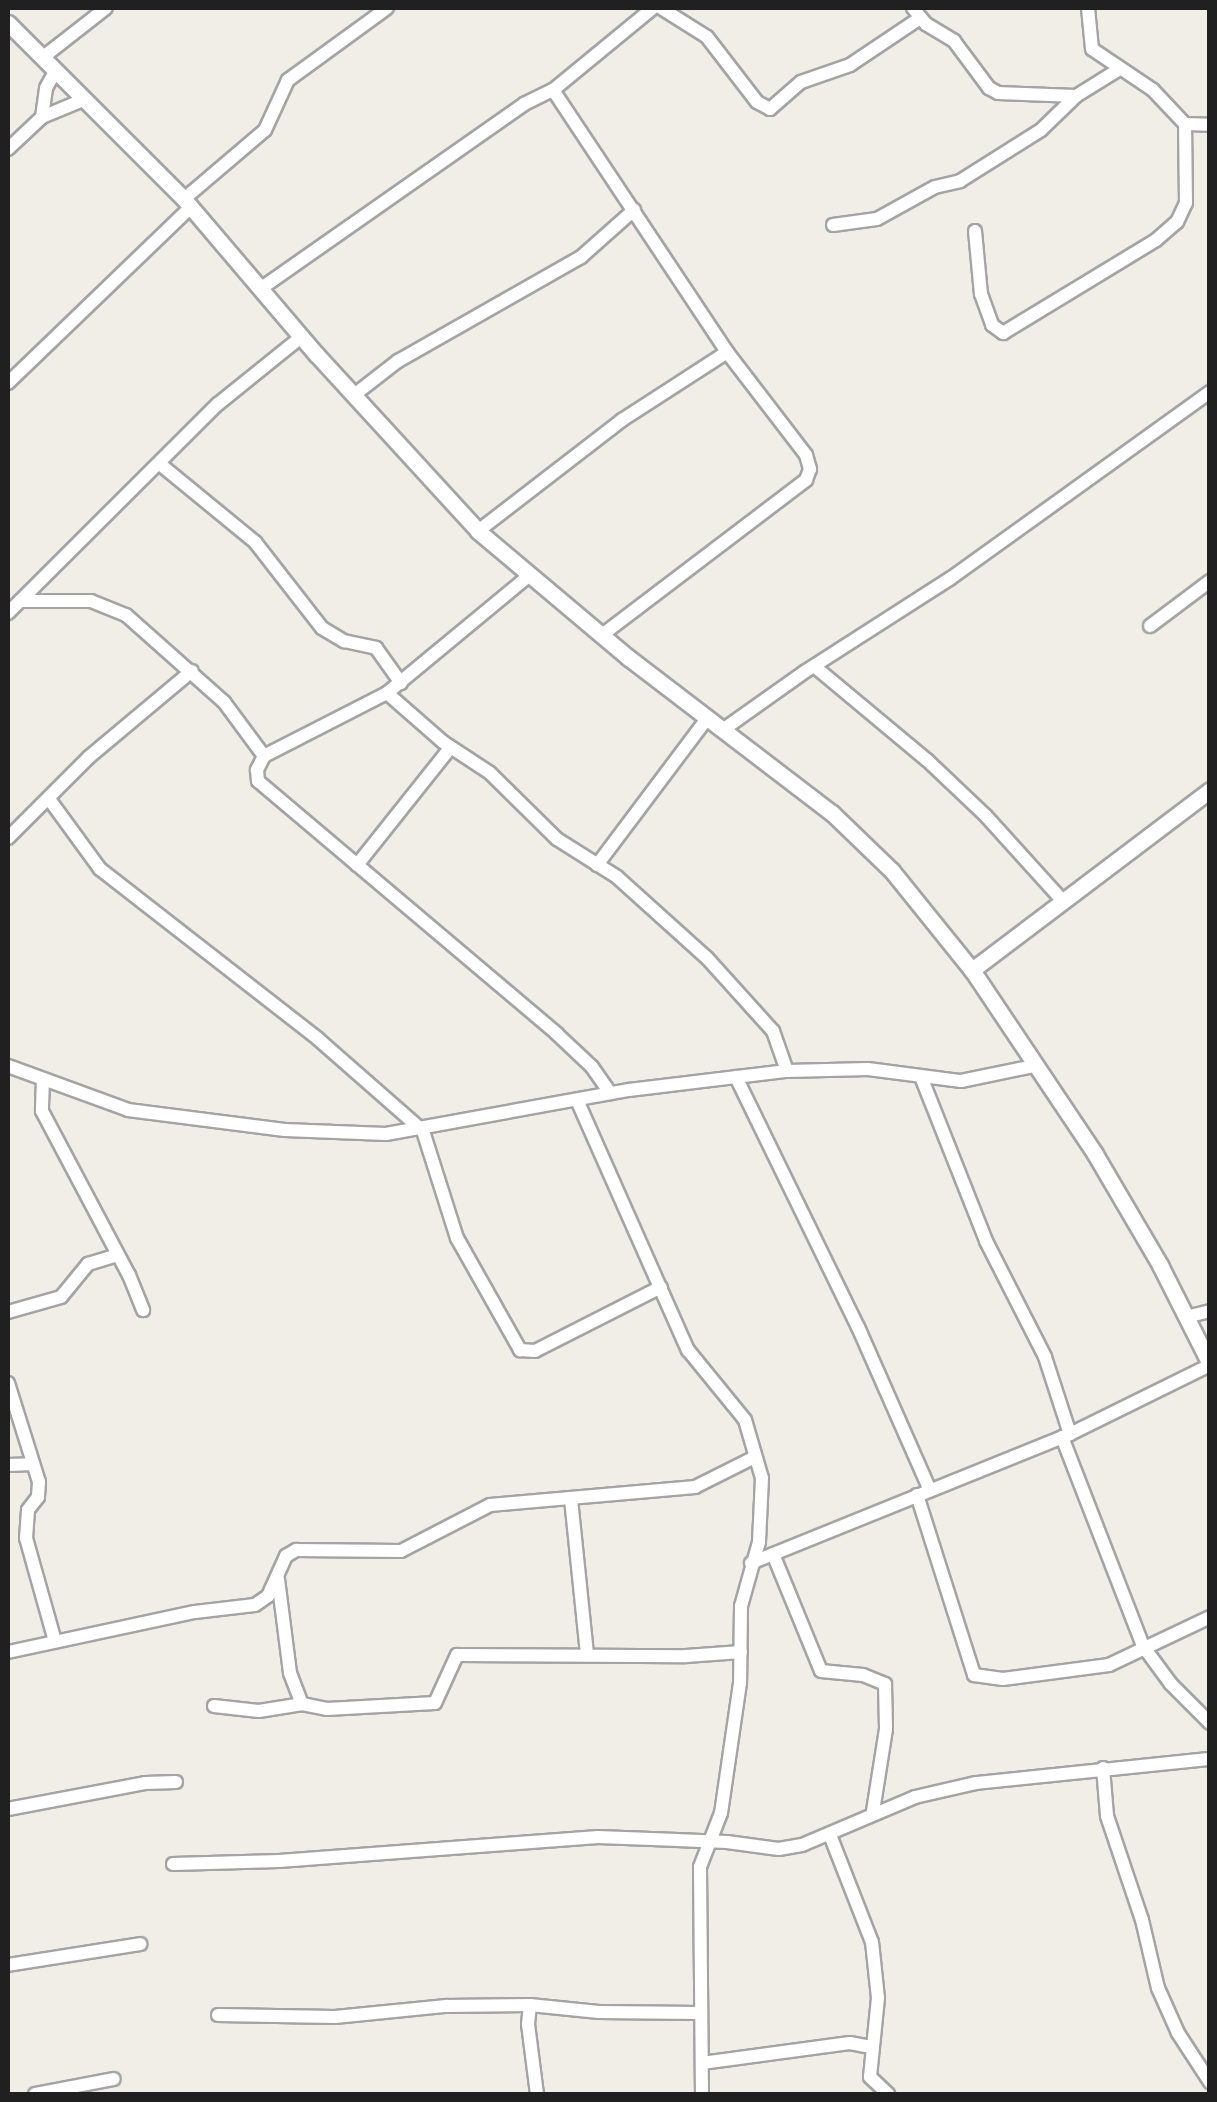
<!DOCTYPE html>
<style>
body{margin:0}
#map{position:relative;width:1217px;height:2102px;overflow:hidden;background:#f0eee7;font-family:"PT Sans",sans-serif}
div>[style]{position:absolute}
[style*='--x']{left:calc(var(--x)*1px);top:calc(var(--y)*1px);width:calc(var(--w)*1px);rotate:calc(var(--a)*1deg)}
.roads{filter:drop-shadow(2px 0 #a4a4a4) drop-shadow(-2px 0 #a4a4a4) drop-shadow(0 2px #a4a4a4) drop-shadow(0 -2px #a4a4a4)}
.minor>*{height:12px;margin:-6px;padding:0 6px;transform-origin:6px;border-radius:6px;background:#fff}
.tertiary>*{height:15px;margin:-7.5px;padding:0 7.5px;transform-origin:7.5px;border-radius:7.5px;background:#fff}
span{translate:-50% -50%;white-space:nowrap;text-align:center;line-height:1.15;-webkit-text-stroke:9px #fff;paint-order:stroke}
.frame{position:absolute;inset:0;border:10px solid #202020;pointer-events:none}
</style>
<div id="map">
<div class="roads">
<div class="minor">
<i style="--x:661;--y:8;--w:54;--a:32.2"></i>
<i style="--x:707;--y:37;--w:82;--a:52.4"></i>
<i style="--x:757;--y:102;--w:15;--a:28"></i>
<i style="--x:770;--y:109;--w:41;--a:-41.1"></i>
<i style="--x:801;--y:82;--w:52;--a:-19.1"></i>
<i style="--x:850;--y:65;--w:84;--a:-33.9"></i>
<i style="--x:913;--y:8;--w:21;--a:51"></i>
<i style="--x:926;--y:24;--w:33;--a:31"></i>
<i style="--x:954;--y:41;--w:59;--a:53.3"></i>
<i style="--x:989;--y:88;--w:10;--a:29"></i>
<i style="--x:998;--y:93;--w:78;--a:2.2"></i>
<i style="--x:42;--y:58;--w:81;--a:-38"></i>
<i style="--x:553;--y:90;--w:315;--a:56.4"></i>
<i style="--x:727;--y:352;--w:130;--a:52.5"></i>
<i style="--x:806;--y:455;--w:15;--a:74"></i>
<i style="--x:810;--y:469;--w:12;--a:110"></i>
<i style="--x:806;--y:480;--w:256;--a:142.8"></i>
<i style="--x:42;--y:117;--w:29;--a:-82"></i>
<i style="--x:46;--y:88;--w:18;--a:-61"></i>
<i style="--x:1185;--y:124;--w:25;--a:2"></i>
<i style="--x:8;--y:149;--w:47;--a:-43.3"></i>
<i style="--x:42;--y:117;--w:44;--a:-22.5"></i>
<i style="--x:184;--y:199;--w:106;--a:-40.4"></i>
<i style="--x:265;--y:130;--w:55;--a:-65.3"></i>
<i style="--x:288;--y:80;--w:122;--a:-36"></i>
<i style="--x:833;--y:225;--w:44;--a:-7.8"></i>
<i style="--x:877;--y:219;--w:66;--a:-28.9"></i>
<i style="--x:935;--y:187;--w:26;--a:-13"></i>
<i style="--x:960;--y:181;--w:96;--a:-32.2"></i>
<i style="--x:1041;--y:130;--w:49;--a:-44.2"></i>
<i style="--x:1076;--y:96;--w:49;--a:-31.8"></i>
<i style="--x:975;--y:231;--w:63;--a:84.6"></i>
<i style="--x:981;--y:294;--w:33;--a:70"></i>
<i style="--x:992;--y:325;--w:14;--a:36"></i>
<i style="--x:1003;--y:333;--w:179;--a:-31.3"></i>
<i style="--x:1156;--y:240;--w:28;--a:-41"></i>
<i style="--x:1177;--y:222;--w:21;--a:-65"></i>
<i style="--x:1186;--y:203;--w:79;--a:-90.7"></i>
<i style="--x:1185;--y:124;--w:47;--a:-133.3"></i>
<i style="--x:1153;--y:90;--w:73;--a:-146.1"></i>
<i style="--x:1092;--y:49;--w:41;--a:-95.6"></i>
<i style="--x:263;--y:287;--w:319;--a:-35"></i>
<i style="--x:524;--y:104;--w:32;--a:-26"></i>
<i style="--x:553;--y:90;--w:129;--a:-39.4"></i>
<i style="--x:8;--y:383;--w:254;--a:-43.9"></i>
<i style="--x:354;--y:395;--w:56;--a:-37.7"></i>
<i style="--x:398;--y:361;--w:210;--a:-29.6"></i>
<i style="--x:581;--y:257;--w:71;--a:-41.6"></i>
<i style="--x:161;--y:465;--w:122;--a:39.3"></i>
<i style="--x:255;--y:542;--w:109;--a:52.1"></i>
<i style="--x:322;--y:628;--w:26;--a:31"></i>
<i style="--x:344;--y:641;--w:33;--a:12"></i>
<i style="--x:376;--y:648;--w:43;--a:54.5"></i>
<i style="--x:478;--y:531;--w:182;--a:-37.6"></i>
<i style="--x:622;--y:420;--w:125;--a:-32.9"></i>
<i style="--x:531;--y:574;--w:187;--a:140.4"></i>
<i style="--x:387;--y:693;--w:138;--a:152.9"></i>
<i style="--x:264;--y:756;--w:16;--a:117"></i>
<i style="--x:257;--y:770;--w:11;--a:85"></i>
<i style="--x:258;--y:781;--w:392;--a:40.2"></i>
<i style="--x:557;--y:1034;--w:48;--a:43.3"></i>
<i style="--x:592;--y:1067;--w:32;--a:55"></i>
<i style="--x:20;--y:601;--w:71;--a:0"></i>
<i style="--x:91;--y:601;--w:38;--a:22"></i>
<i style="--x:126;--y:615;--w:131;--a:41.6"></i>
<i style="--x:224;--y:702;--w:67;--a:53.5"></i>
<i style="--x:8;--y:613;--w:296;--a:-44.9"></i>
<i style="--x:218;--y:404;--w:107;--a:-38.9"></i>
<i style="--x:1150;--y:626;--w:75;--a:-36.9"></i>
<i style="--x:814;--y:666;--w:147;--a:39.8"></i>
<i style="--x:927;--y:760;--w:81;--a:43.5"></i>
<i style="--x:986;--y:816;--w:113;--a:47.9"></i>
<i style="--x:387;--y:693;--w:74;--a:41.2"></i>
<i style="--x:443;--y:742;--w:56;--a:33.4"></i>
<i style="--x:490;--y:773;--w:94;--a:44.6"></i>
<i style="--x:557;--y:839;--w:71;--a:32.3"></i>
<i style="--x:617;--y:877;--w:121;--a:42"></i>
<i style="--x:707;--y:958;--w:98;--a:47.9"></i>
<i style="--x:773;--y:1031;--w:42;--a:70.7"></i>
<i style="--x:724;--y:729;--w:100;--a:-35.3"></i>
<i style="--x:806;--y:671;--w:172;--a:-32.7"></i>
<i style="--x:951;--y:578;--w:319;--a:-35.7"></i>
<i style="--x:49;--y:799;--w:87;--a:53.9"></i>
<i style="--x:100;--y:869;--w:276;--a:37.9"></i>
<i style="--x:318;--y:1039;--w:140;--a:41.2"></i>
<i style="--x:423;--y:1131;--w:112;--a:72.4"></i>
<i style="--x:457;--y:1238;--w:129;--a:60.6"></i>
<i style="--x:520;--y:1350;--w:15;--a:4"></i>
<i style="--x:535;--y:1351;--w:141;--a:-26.9"></i>
<i style="--x:8;--y:838;--w:115;--a:-45"></i>
<i style="--x:89;--y:757;--w:134;--a:-39.9"></i>
<i style="--x:357;--y:865;--w:149;--a:-51.5"></i>
<i style="--x:597;--y:865;--w:185;--a:-53.1"></i>
<i style="--x:8;--y:1066;--w:128;--a:20.1"></i>
<i style="--x:128;--y:1110;--w:158;--a:7.3"></i>
<i style="--x:285;--y:1130;--w:101;--a:2.3"></i>
<i style="--x:386;--y:1134;--w:247;--a:-10.3"></i>
<i style="--x:629;--y:1090;--w:159;--a:-6.9"></i>
<i style="--x:787;--y:1071;--w:81;--a:-1.4"></i>
<i style="--x:868;--y:1069;--w:94;--a:7.4"></i>
<i style="--x:961;--y:1081;--w:75;--a:-11.6"></i>
<i style="--x:736;--y:1077;--w:278;--a:64"></i>
<i style="--x:858;--y:1327;--w:178;--a:66.2"></i>
<i style="--x:43;--y:1079;--w:32;--a:92"></i>
<i style="--x:42;--y:1111;--w:186;--a:62.1"></i>
<i style="--x:129;--y:1275;--w:38;--a:68"></i>
<i style="--x:922;--y:1079;--w:174;--a:68.4"></i>
<i style="--x:986;--y:1241;--w:130;--a:63"></i>
<i style="--x:1045;--y:1357;--w:81;--a:72"></i>
<i style="--x:577;--y:1100;--w:274;--a:66.1"></i>
<i style="--x:688;--y:1350;--w:90;--a:50.8"></i>
<i style="--x:745;--y:1420;--w:60;--a:73.7"></i>
<i style="--x:762;--y:1478;--w:64;--a:92.7"></i>
<i style="--x:759;--y:1542;--w:66;--a:105.7"></i>
<i style="--x:741;--y:1606;--w:77;--a:90.7"></i>
<i style="--x:740;--y:1683;--w:131;--a:98.3"></i>
<i style="--x:721;--y:1813;--w:58;--a:111.3"></i>
<i style="--x:700;--y:1867;--w:227;--a:89.5"></i>
<i style="--x:8;--y:1312;--w:55;--a:-15.8"></i>
<i style="--x:61;--y:1297;--w:43;--a:-50.7"></i>
<i style="--x:88;--y:1264;--w:31;--a:-17"></i>
<i style="--x:1186;--y:1317;--w:25;--a:-14"></i>
<i style="--x:8;--y:1383;--w:104;--a:72.6"></i>
<i style="--x:39;--y:1482;--w:15;--a:94"></i>
<i style="--x:38;--y:1497;--w:16;--a:128"></i>
<i style="--x:28;--y:1510;--w:28;--a:94"></i>
<i style="--x:26;--y:1538;--w:107;--a:74.3"></i>
<i style="--x:1062;--y:1437;--w:224;--a:68.8"></i>
<i style="--x:1143;--y:1646;--w:47;--a:53.6"></i>
<i style="--x:1171;--y:1684;--w:55;--a:45"></i>
<i style="--x:8;--y:1465;--w:25;--a:-2"></i>
<i style="--x:917;--y:1495;--w:189;--a:72.4"></i>
<i style="--x:974;--y:1675;--w:29;--a:8"></i>
<i style="--x:1003;--y:1679;--w:107;--a:-7.5"></i>
<i style="--x:1109;--y:1665;--w:112;--a:-25.4"></i>
<i style="--x:571;--y:1499;--w:156;--a:84.1"></i>
<i style="--x:773;--y:1554;--w:126;--a:67.7"></i>
<i style="--x:821;--y:1671;--w:42;--a:5.4"></i>
<i style="--x:863;--y:1675;--w:24;--a:22"></i>
<i style="--x:885;--y:1684;--w:45;--a:88.7"></i>
<i style="--x:886;--y:1729;--w:83;--a:99"></i>
<i style="--x:751;--y:1563;--w:344;--a:-22"></i>
<i style="--x:1070;--y:1434;--w:156;--a:-26.2"></i>
<i style="--x:278;--y:1579;--w:95;--a:82.7"></i>
<i style="--x:290;--y:1673;--w:33;--a:69"></i>
<i style="--x:8;--y:1652;--w:191;--a:-12.1"></i>
<i style="--x:195;--y:1612;--w:60;--a:-6.7"></i>
<i style="--x:255;--y:1605;--w:16;--a:-35"></i>
<i style="--x:268;--y:1596;--w:44;--a:-65.8"></i>
<i style="--x:286;--y:1556;--w:12;--a:-31"></i>
<i style="--x:296;--y:1550;--w:105;--a:0.5"></i>
<i style="--x:401;--y:1551;--w:100;--a:-27.3"></i>
<i style="--x:490;--y:1505;--w:206;--a:-5"></i>
<i style="--x:695;--y:1487;--w:67;--a:-26.6"></i>
<i style="--x:214;--y:1706;--w:45;--a:6.3"></i>
<i style="--x:259;--y:1711;--w:44;--a:-9.2"></i>
<i style="--x:302;--y:1704;--w:25;--a:11"></i>
<i style="--x:327;--y:1709;--w:108;--a:-3.2"></i>
<i style="--x:435;--y:1703;--w:53;--a:-65.4"></i>
<i style="--x:457;--y:1655;--w:229;--a:0.3"></i>
<i style="--x:686;--y:1656;--w:55;--a:-4.2"></i>
<i style="--x:1103;--y:1768;--w:48;--a:85.2"></i>
<i style="--x:1107;--y:1816;--w:110;--a:71.4"></i>
<i style="--x:1142;--y:1920;--w:70;--a:76.8"></i>
<i style="--x:1158;--y:1988;--w:49;--a:66"></i>
<i style="--x:1178;--y:2033;--w:59;--a:56.9"></i>
<i style="--x:8;--y:1809;--w:139;--a:-10.7"></i>
<i style="--x:145;--y:1783;--w:31;--a:-2"></i>
<i style="--x:830;--y:1835;--w:115;--a:68.6"></i>
<i style="--x:872;--y:1942;--w:56;--a:83.9"></i>
<i style="--x:878;--y:1998;--w:79;--a:95.8"></i>
<i style="--x:870;--y:2077;--w:25;--a:43"></i>
<i style="--x:173;--y:1864;--w:106;--a:-1.6"></i>
<i style="--x:279;--y:1861;--w:320;--a:-4.3"></i>
<i style="--x:598;--y:1837;--w:129;--a:2.2"></i>
<i style="--x:727;--y:1842;--w:52;--a:7.7"></i>
<i style="--x:779;--y:1849;--w:23;--a:-10"></i>
<i style="--x:802;--y:1845;--w:123;--a:-23"></i>
<i style="--x:915;--y:1797;--w:63;--a:-12.9"></i>
<i style="--x:976;--y:1783;--w:235;--a:-5.9"></i>
<i style="--x:8;--y:1965;--w:134;--a:-9"></i>
<i style="--x:530;--y:2005;--w:19;--a:96"></i>
<i style="--x:528;--y:2024;--w:71;--a:82.7"></i>
<i style="--x:218;--y:2015;--w:117;--a:1"></i>
<i style="--x:335;--y:2017;--w:112;--a:-5.7"></i>
<i style="--x:446;--y:2006;--w:84;--a:-0.7"></i>
<i style="--x:530;--y:2005;--w:69;--a:5.8"></i>
<i style="--x:599;--y:2012;--w:101;--a:0.6"></i>
<i style="--x:702;--y:2063;--w:149;--a:-7.7"></i>
<i style="--x:850;--y:2043;--w:21;--a:11"></i>
<i style="--x:35;--y:2094;--w:80;--a:-10.8"></i>
</div>
<div class="tertiary">
<i style="--x:8;--y:23;--w:249;--a:45"></i>
<i style="--x:184;--y:199;--w:205;--a:49.6"></i>
<i style="--x:317;--y:355;--w:239;--a:47.5"></i>
<i style="--x:478;--y:531;--w:197;--a:40.1"></i>
<i style="--x:629;--y:658;--w:255;--a:37.4"></i>
<i style="--x:832;--y:813;--w:83;--a:44"></i>
<i style="--x:892;--y:871;--w:127;--a:51.1"></i>
<i style="--x:972;--y:970;--w:221;--a:56.2"></i>
<i style="--x:1095;--y:1154;--w:129;--a:59.6"></i>
<i style="--x:1160;--y:1265;--w:111;--a:63.2"></i>
<i style="--x:972;--y:970;--w:298;--a:-37.1"></i>
</div>
</div>
<div class="frame"></div>
</div>
